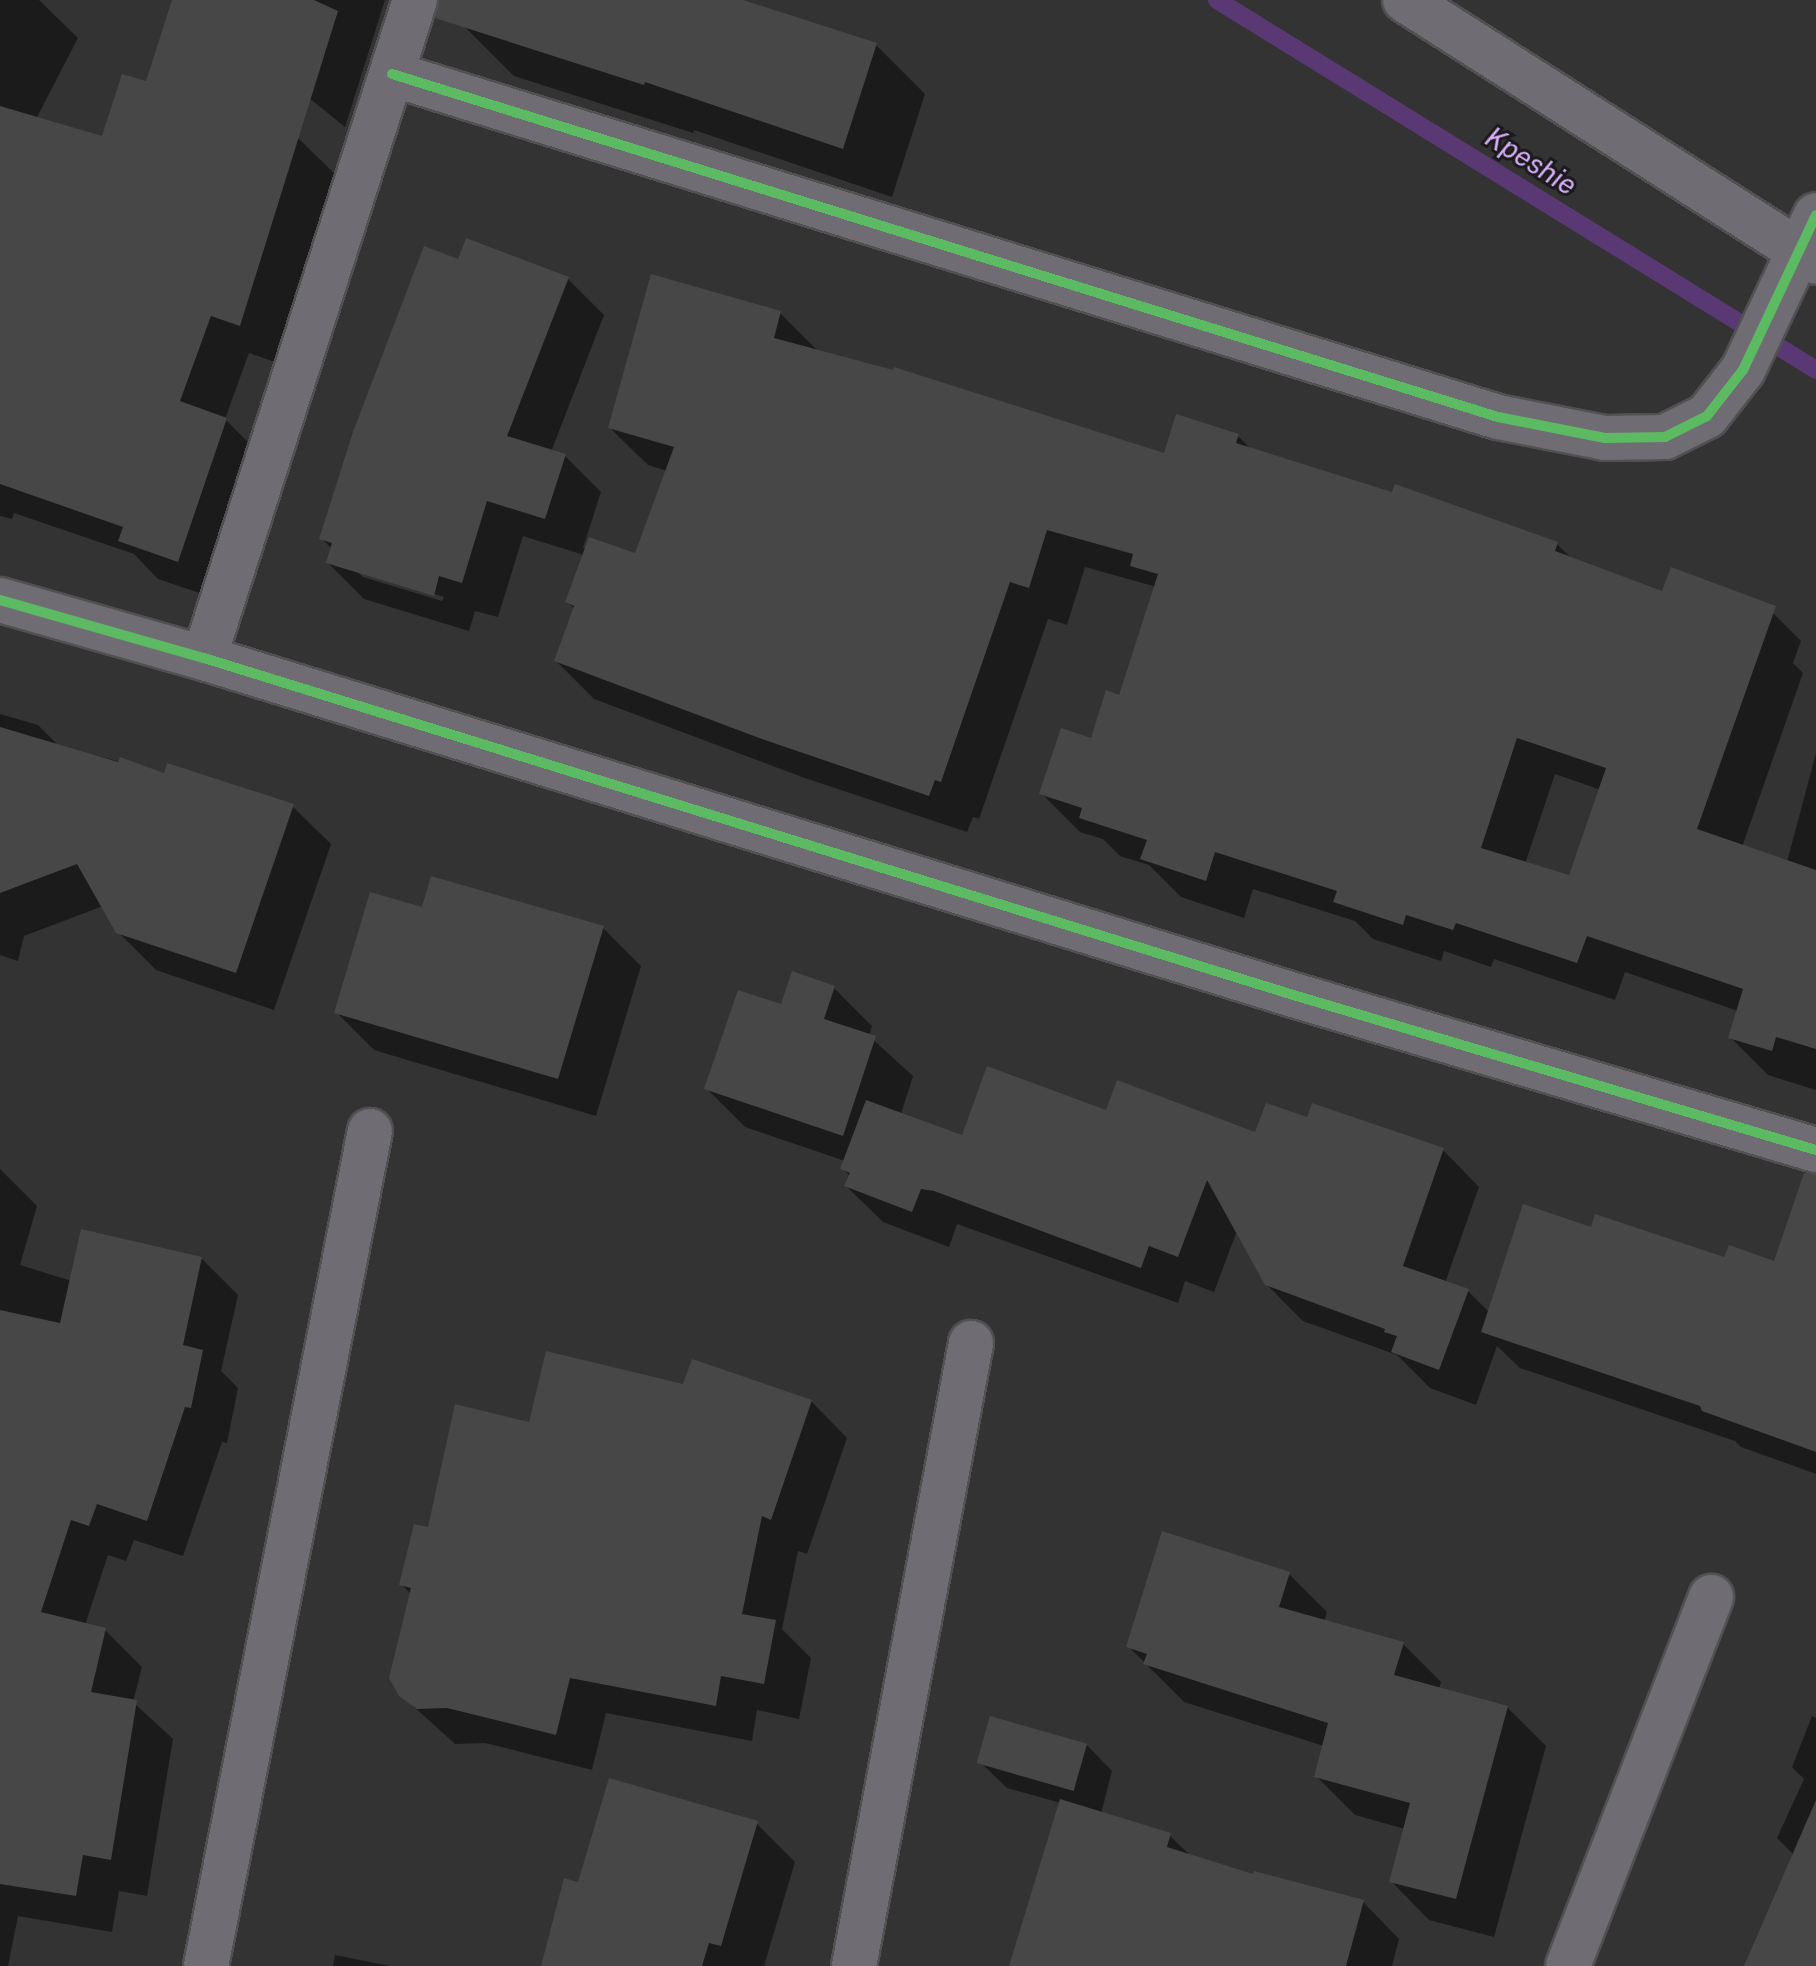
<!DOCTYPE html>
<style>
body{margin:0}
#map{position:relative;width:1816px;height:1966px;overflow:hidden;background:#333;font-family:"Public Sans",sans-serif}
div>[style]{position:absolute}
[style*='--x']{left:calc(var(--x)*1px);top:calc(var(--y)*1px);width:calc(var(--w)*1px);rotate:calc(var(--a)*1deg)}
.shadow>*{inset:0;background:#0007}
.stream>*{height:18px;margin:-9px;padding:0 9px;transform-origin:9px;border-radius:9px;background:#5a3874}
.building>*{inset:0;background:#474747;transform-origin:0 0}
.roads{filter:drop-shadow(2px 0 #515151) drop-shadow(-2px 0 #515151) drop-shadow(0 2px #515151) drop-shadow(0 -2px #515151)}
.street>*{height:44px;margin:-22px;padding:0 22px;transform-origin:22px;border-radius:22px;background:#706c74}
.cycleway>*{height:10px;margin:-5px;padding:0 5px;transform-origin:5px;border-radius:5px;background:#5cba63}
span{translate:-50% -50%;white-space:nowrap;text-align:center;line-height:1.15;-webkit-text-stroke:6px #1b1a1b;paint-order:stroke}
.water-label{font-size:28px;color:#d8aefa;font-style:italic}
</style>
<div id="map">
<div class="shadow">
<i style="clip-path:polygon(0 0,39px 0,78px 38px,36px 119px,104px 139px,147px 84px,154px 61px,299px 139px,338px 177px,278px 363px,249px 353px,225px 419px,264px 458px,217px 599px,158px 579px,134px 554px,14px 513px,12px 519px,0 516px)"></i>
<i style="clip-path:polygon(187px 0,385px 0,345px 127px)"></i>
<i style="clip-path:polygon(474px 0,736px 0,876px 45px,925px 94px,892px 197px,694px 130px,693px 133px,514px 76px,465px 27px)"></i>
<i style="clip-path:polygon(evenodd,459px 262px,568px 279px,604px 315px,551px 452px,565px 456px,601px 492px,583px 548px,586px 549px,637px 556px,667px 471px,648px 465px,610px 428px,780px 313px,819px 352px,1165px 456px,1238px 436px,1253px 451px,1557px 544px,1572px 559px,1664px 594px,1763px 603px,1801px 641px,1793px 663px,1803px 673px,1742px 847px,1787px 862px,1816px 753px,1816px 1090px,1768px 1075px,1730px 1037px,1738px 1011px,1625px 972px,1615px 1000px,1494px 959px,1491px 967px,1444px 951px,1441px 961px,1373px 939px,1355px 921px,1253px 889px,1244px 918px,1181px 897px,1149px 865px,1120px 856px,1103px 839px,1080px 832px,1042px 794px,1092px 741px,1120px 697px,1155px 589px,1153px 586px,1085px 567px,1067px 625px,1048px 619px,979px 819px,973px 817px,967px 832px,802px 777px,594px 699px,556px 661px,575px 609px,567px 602px,584px 555px,523px 536px,498px 617px,475px 611px,469px 631px,364px 599px,328px 563px,332px 549px,322px 539px,459px 262px,357px 571px,444px 597px,442px 601px,363px 577px,357px 571px,459px 262px,1555px 774px,1601px 790px,1570px 878px,1525px 864px,1555px 774px)"></i>
<i style="clip-path:polygon(0 714px,38px 725px,59px 746px,292px 806px,331px 844px,274px 1010px,156px 970px,117px 931px,103px 906px,24px 936px,18px 961px,0 955px)"></i>
<i style="clip-path:polygon(423px 910px,603px 928px,641px 966px,596px 1116px,374px 1050px,336px 1012px)"></i>
<i style="clip-path:polygon(834px 988px,872px 1026px,869px 1036px,913px 1076px,901px 1114px,963px 1137px,1107px 1112px,1257px 1134px,1308px 1119px,1443px 1150px,1479px 1187px,1445px 1283px,1468px 1291px,1489px 1312px,1592px 1229px,1725px 1260px,1775px 1263px,1816px 1255px,1816px 1474px,1741px 1447px,1735px 1441px,1520px 1368px,1497px 1346px,1476px 1405px,1430px 1388px,1397px 1355px,1303px 1321px,1266px 1284px,1237px 1231px,1214px 1292px,1185px 1281px,1178px 1303px,957px 1224px,949px 1247px,883px 1222px,846px 1186px,850px 1176px,842px 1168px,845px 1161px,745px 1127px,707px 1089px,782px 1007px)"></i>
<i style="clip-path:polygon(0 1169px,37px 1206px,20px 1265px,72px 1281px,201px 1258px,238px 1295px,221px 1371px,238px 1388px,227px 1443px,222px 1442px,183px 1556px,134px 1540px,126px 1561px,108px 1555px,85px 1625px,105px 1630px,142px 1667px,133px 1702px,173px 1739px,147px 1896px,119px 1891px,112px 1932px,18px 1916px,8px 1966px,0 1966px)"></i>
<i style="clip-path:polygon(684px 1386px,811px 1401px,847px 1438px,807px 1554px,798px 1551px,782px 1629px,811px 1658px,799px 1719px,757px 1710px,752px 1741px,606px 1713px,592px 1770px,485px 1743px,455px 1744px,401px 1695px,412px 1595px,401px 1584px,429px 1530px,530px 1425px)"></i>
<i style="clip-path:polygon(1289px 1574px,1327px 1612px,1324px 1622px,1403px 1644px,1441px 1682px,1439px 1689px,1507px 1707px,1546px 1746px,1494px 1937px,1429px 1920px,1391px 1881px,1405px 1829px,1355px 1815px,1316px 1776px,1324px 1746px,1184px 1702px,1128px 1646px)"></i>
<i style="clip-path:polygon(1812px 1716px,1816px 1718px,1816px 1966px,1746px 1966px,1794px 1855px,1777px 1838px,1804px 1779px,1792px 1767px)"></i>
<i style="clip-path:polygon(1086px 1744px,1112px 1771px,1101px 1814px,1169px 1835px,1191px 1856px,1255px 1877px,1363px 1902px,1399px 1939px,1392px 1966px,1011px 1966px,1061px 1803px,1007px 1788px,980px 1762px)"></i>
<i style="clip-path:polygon(756px 1823px,795px 1862px,764px 1966px,624px 1966px)"></i>
<i style="clip-path:polygon(335px 1955px,390px 1966px,333px 1966px)"></i>
</div>
<div class="stream">
<i style="--x:1217;--y:0;--w:704;--a:31.7"></i>
</div>
<div class="building">
<i style="clip-path:polygon(172px 0,314px 0,338px 11px,240px 326px,211px 316px,180px 401px,227px 418px,178px 562px,118px 541px,123px 527px,0 484px,0 106px,102px 136px,122px 74px,146px 81px)"></i>
<i style="clip-path:polygon(439px 0,743px 0,877px 43px,843px 149px,645px 82px,644px 85px,435px 18px)"></i>
<i style="clip-path:polygon(466px 238px,569px 277px,507px 436px,566px 454px,545px 519px,487px 501px,462px 583px,439px 576px,434px 596px,326px 563px,332px 543px,319px 539px,353px 432px,424px 246px,458px 259px)"></i>
<i style="clip-path:polygon(evenodd,651px 274px,781px 311px,774px 338px,893px 370px,894px 367px,1164px 453px,1176px 414px,1239px 434px,1236px 443px,1392px 492px,1395px 484px,1558px 542px,1555px 551px,1662px 591px,1671px 567px,1776px 606px,1697px 829px,1816px 870px,1816px 1049px,1776px 1037px,1772px 1051px,1728px 1038px,1743px 989px,1587px 936px,1577px 963px,1456px 923px,1453px 930px,1406px 915px,1403px 925px,1333px 902px,1337px 891px,1215px 852px,1206px 881px,1140px 859px,1147px 840px,1079px 818px,1082px 808px,1039px 794px,1061px 728px,1091px 738px,1106px 690px,1119px 695px,1158px 574px,1130px 566px,1133px 554px,1047px 530px,1029px 588px,1010px 582px,941px 782px,935px 780px,929px 796px,762px 739px,554px 661px,574px 606px,565px 602px,589px 537px,635px 553px,674px 447px,608px 428px,651px 274px,1517px 738px,1606px 768px,1569px 875px,1481px 848px,1517px 738px)"></i>
<i style="clip-path:polygon(0 727px,118px 762px,120px 757px,164px 773px,167px 763px,294px 804px,236px 973px,116px 933px,77px 864px,0 893px)"></i>
<i style="clip-path:polygon(431px 876px,604px 926px,558px 1079px,334px 1013px,370px 892px,422px 907px)"></i>
<i style="clip-path:polygon(792px 971px,835px 986px,824px 1019px,876px 1036px,843px 1136px,704px 1089px,738px 990px,781px 1004px)"></i>
<i style="clip-path:polygon(987px 1066px,1106px 1110px,1117px 1080px,1255px 1132px,1266px 1103px,1307px 1117px,1312px 1103px,1444px 1148px,1403px 1266px,1469px 1289px,1439px 1370px,1391px 1352px,1397px 1336px,1384px 1332px,1385px 1329px,1265px 1285px,1207px 1180px,1178px 1257px,1149px 1246px,1141px 1268px,934px 1191px,921px 1189px,912px 1212px,844px 1186px,850px 1173px,840px 1169px,866px 1100px,962px 1135px)"></i>
<i style="clip-path:polygon(1804px 1173px,1816px 1174px,1816px 1452px,1702px 1411px,1700px 1406px,1481px 1332px,1523px 1204px,1591px 1227px,1595px 1214px,1724px 1257px,1729px 1245px,1774px 1261px)"></i>
<i style="clip-path:polygon(81px 1229px,202px 1257px,183px 1345px,203px 1350px,191px 1408px,185px 1407px,147px 1521px,97px 1504px,89px 1526px,71px 1520px,41px 1612px,106px 1628px,91px 1692px,137px 1700px,111px 1860px,83px 1855px,76px 1896px,0 1884px,0 1310px,60px 1323px)"></i>
<i style="clip-path:polygon(546px 1351px,683px 1384px,692px 1359px,812px 1400px,771px 1520px,762px 1516px,742px 1614px,776px 1620px,764px 1684px,721px 1676px,716px 1706px,570px 1678px,556px 1735px,447px 1708px,417px 1709px,399px 1696px,389px 1678px,411px 1588px,399px 1585px,414px 1524px,428px 1527px,455px 1404px,529px 1422px)"></i>
<i style="clip-path:polygon(1162px 1531px,1290px 1572px,1279px 1607px,1404px 1642px,1394px 1675px,1508px 1706px,1456px 1899px,1389px 1882px,1410px 1803px,1314px 1777px,1328px 1723px,1143px 1664px,1147px 1654px,1126px 1647px)"></i>
<i style="left:990px;top:1716px;width:101px;height:49px;rotate:16deg"></i>
<i style="clip-path:polygon(609px 1778px,758px 1821px,721px 1946px,709px 1943px,702px 1966px,541px 1966px,564px 1878px,578px 1882px)"></i>
<i style="clip-path:polygon(1060px 1799px,1171px 1833px,1167px 1847px,1253px 1874px,1254px 1871px,1364px 1900px,1346px 1966px,1009px 1966px)"></i>
<i style="clip-path:polygon(1816px 1800px,1816px 1966px,1744px 1966px)"></i>
</div>
<div class="roads">
<div class="street">
<i style="--x:1405;--y:0;--w:487;--a:32.5"></i>
<i style="--x:392;--y:74;--w:1158;--a:17.23"></i>
<i style="--x:1498;--y:417;--w:109;--a:11.1"></i>
<i style="--x:1605;--y:438;--w:60;--a:-1"></i>
<i style="--x:1665;--y:437;--w:47;--a:-26.6"></i>
<i style="--x:1707;--y:416;--w:58;--a:-52"></i>
<i style="--x:1743;--y:370;--w:171;--a:-64.8"></i>
<i style="--x:0;--y:600;--w:212;--a:15.9"></i>
<i style="--x:204;--y:658;--w:1137;--a:17.19"></i>
<i style="--x:1290;--y:994;--w:549;--a:16.52"></i>
<i style="--x:204;--y:658;--w:691;--a:-72.22"></i>
<i style="--x:206;--y:1966;--w:851;--a:-78.89"></i>
<i style="--x:854;--y:1966;--w:634;--a:-79.36"></i>
<i style="--x:1568;--y:1966;--w:396;--a:-68.8"></i>
</div>
</div>
<div class="cycleway">
<i style="--x:392;--y:74;--w:1158;--a:17.23"></i>
<i style="--x:1498;--y:417;--w:109;--a:11.1"></i>
<i style="--x:1605;--y:438;--w:60;--a:-1"></i>
<i style="--x:1665;--y:437;--w:47;--a:-26.6"></i>
<i style="--x:1707;--y:416;--w:58;--a:-52"></i>
<i style="--x:1743;--y:370;--w:171;--a:-64.8"></i>
<i style="--x:0;--y:600;--w:212;--a:15.9"></i>
<i style="--x:204;--y:658;--w:1137;--a:17.19"></i>
<i style="--x:1290;--y:994;--w:549;--a:16.52"></i>
</div>
<div class="water-label">
<span style="left:1531px;top:161px;rotate:32deg">Kpeshie</span>
</div>
</div>
